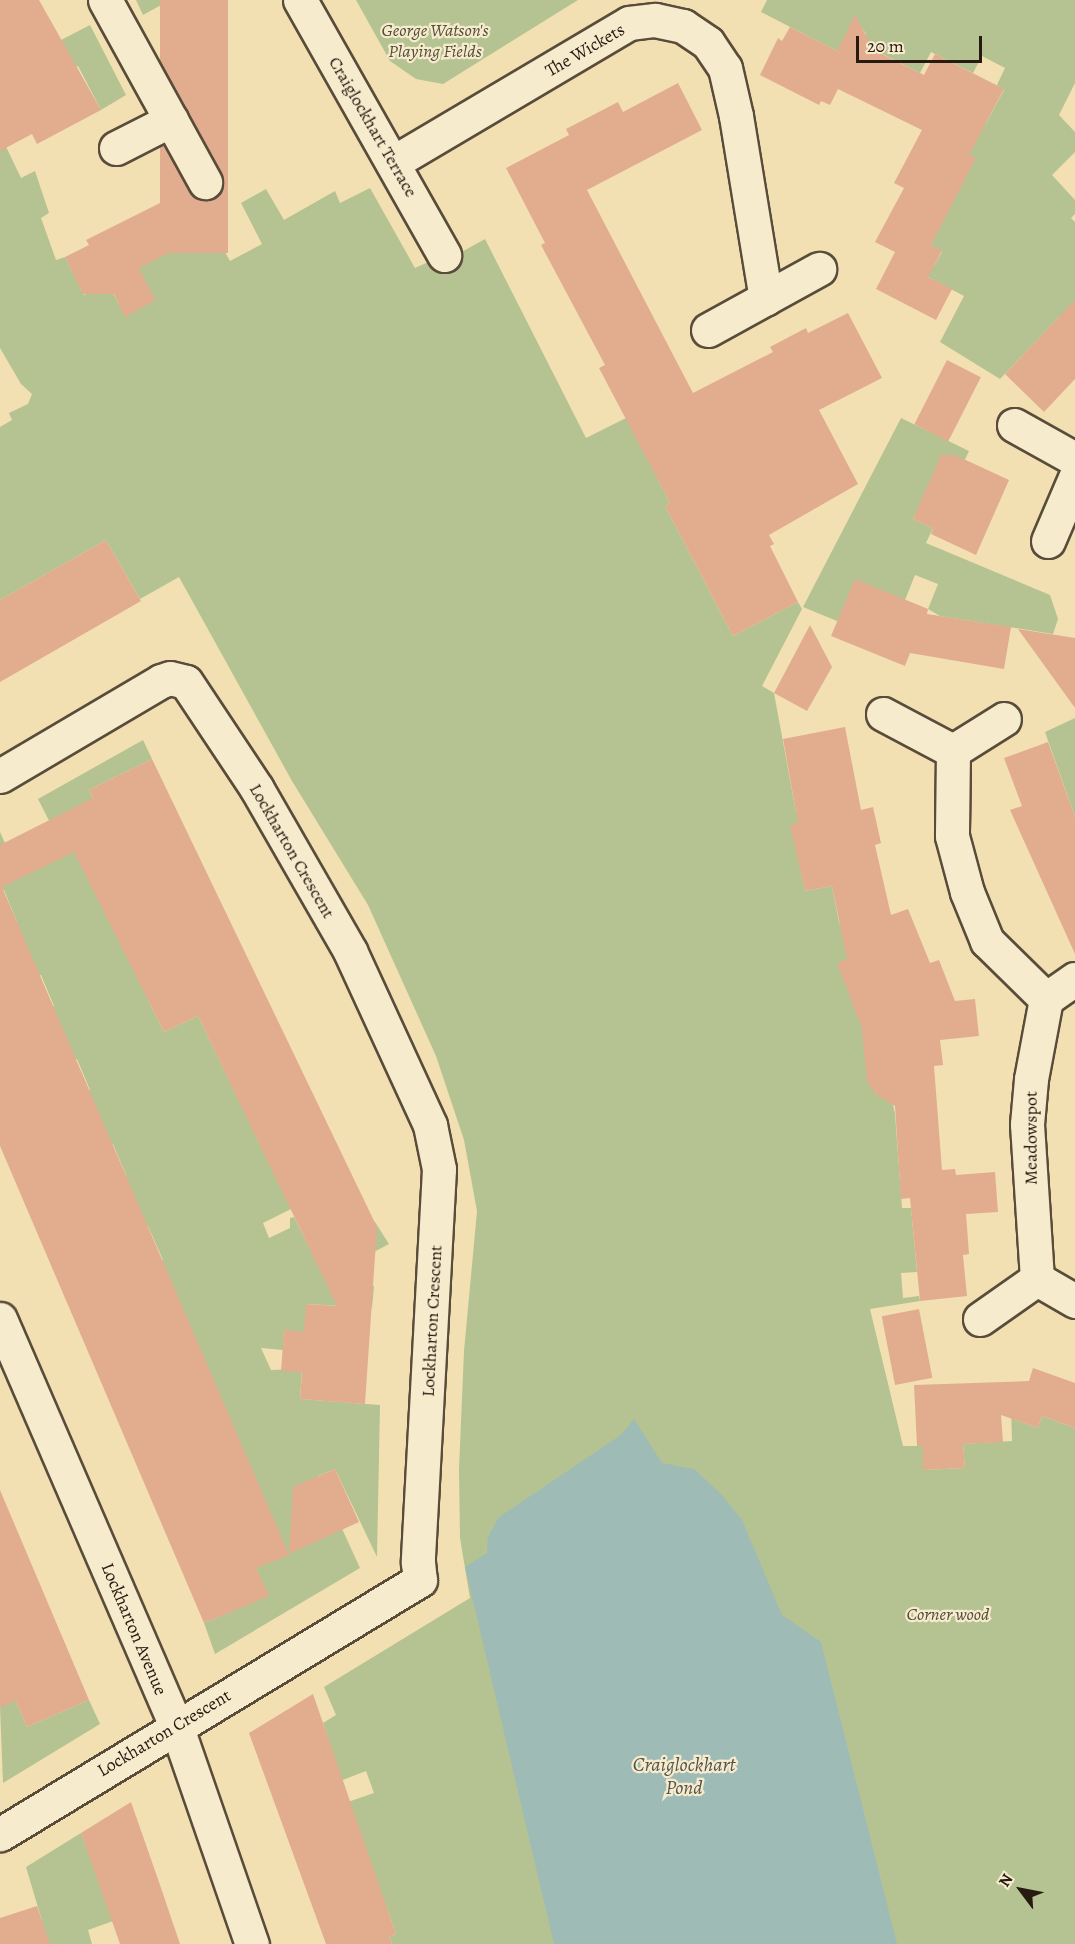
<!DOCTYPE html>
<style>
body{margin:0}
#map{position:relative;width:1075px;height:1944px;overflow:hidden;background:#f2e0b3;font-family:Alegreya,serif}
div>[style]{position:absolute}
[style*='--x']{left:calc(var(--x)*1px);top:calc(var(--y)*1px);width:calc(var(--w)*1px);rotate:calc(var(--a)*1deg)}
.green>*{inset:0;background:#b4c391}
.water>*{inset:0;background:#9ebbb6}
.building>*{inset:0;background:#e2ac8f;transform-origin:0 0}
.roads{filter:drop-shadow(2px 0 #594c3a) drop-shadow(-2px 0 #594c3a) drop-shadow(0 2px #594c3a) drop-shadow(0 -2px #594c3a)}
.minor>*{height:33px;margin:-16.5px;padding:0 16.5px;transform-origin:16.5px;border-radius:16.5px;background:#f7ebce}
span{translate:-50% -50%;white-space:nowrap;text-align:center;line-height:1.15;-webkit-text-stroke:4.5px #f7ebce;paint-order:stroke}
.park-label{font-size:18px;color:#514d37;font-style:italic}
.street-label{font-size:18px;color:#261a11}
.water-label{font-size:20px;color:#50524b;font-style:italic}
.north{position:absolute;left:991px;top:1860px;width:60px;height:60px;-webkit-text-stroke:4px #f7ebce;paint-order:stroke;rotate:302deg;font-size:16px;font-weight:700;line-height:24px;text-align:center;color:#261a11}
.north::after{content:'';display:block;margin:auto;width:21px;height:27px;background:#261a11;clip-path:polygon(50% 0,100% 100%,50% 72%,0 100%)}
.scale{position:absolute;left:856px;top:36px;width:126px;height:27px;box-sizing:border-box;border:3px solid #261a11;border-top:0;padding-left:8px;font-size:18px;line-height:21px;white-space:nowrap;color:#261a11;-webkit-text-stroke:4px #f7ebce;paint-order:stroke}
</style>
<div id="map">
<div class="green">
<i style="clip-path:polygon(136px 0,161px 0,163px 4px,143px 15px)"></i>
<i style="clip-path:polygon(356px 0,578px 0,443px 84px,416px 79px,390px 61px)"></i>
<i style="clip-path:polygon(767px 0,1075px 0,1075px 83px,1059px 115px,1075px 132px,1075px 152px,1052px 175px,1075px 200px,1075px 214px,1071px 218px,1075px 222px,1075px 332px,1059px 317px,1000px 379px,940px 342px,964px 296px,917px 271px,923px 260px,934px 266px,942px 252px,931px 245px,962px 152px,986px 123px,1004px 90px,997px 85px,1005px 68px,982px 56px,973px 73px,931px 52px,920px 73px,867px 46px,853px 60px,866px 34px,862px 28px,857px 26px,837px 51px,761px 12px)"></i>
<i style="clip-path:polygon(90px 25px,126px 95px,101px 110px,78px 66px,45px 82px,61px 40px)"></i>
<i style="clip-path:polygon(0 134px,21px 178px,35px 171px,49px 213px,41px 218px,56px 260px,65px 257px,84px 295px,108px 283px,125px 316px,138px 268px,213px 231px,230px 261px,262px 244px,241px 203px,266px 189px,284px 220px,335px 191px,340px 203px,370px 188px,415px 268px,444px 255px,458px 254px,485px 239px,586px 438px,626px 418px,670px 503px,665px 506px,733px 636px,798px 602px,802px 609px,762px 686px,774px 693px,796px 812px,817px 819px,791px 825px,805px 891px,832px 886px,839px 922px,876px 992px,870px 1084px,877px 1095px,892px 1099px,895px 1114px,902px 1208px,911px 1208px,917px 1272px,901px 1273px,903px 1298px,919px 1296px,920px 1301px,870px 1309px,903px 1446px,923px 1446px,924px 1470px,965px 1468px,963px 1444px,1012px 1441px,1011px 1405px,1015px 1420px,1038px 1428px,1042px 1416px,1075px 1428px,1075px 1944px,392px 1944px,389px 1937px,396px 1934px,388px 1911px,342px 1804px,374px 1793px,366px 1771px,335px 1783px,335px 1759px,323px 1723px,336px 1715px,324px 1687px,470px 1598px,460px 1538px,459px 1469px,464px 1351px,477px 1211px,464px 1140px,436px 1056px,368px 905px,292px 781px,179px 577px,140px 599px,106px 540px,0 600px,0 427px,12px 420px,9px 413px,28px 404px,32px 394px,21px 384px,0 348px)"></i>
<i style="clip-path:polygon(901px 418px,969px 451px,946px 500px,926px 491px,913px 519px,933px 528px,926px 543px,1050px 595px,1058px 619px,1053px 634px,940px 616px,928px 609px,938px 584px,915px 575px,905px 600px,837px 621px,803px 607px)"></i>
<i style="clip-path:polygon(1075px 718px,1075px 817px,1045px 732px)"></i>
<i style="clip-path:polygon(143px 740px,152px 759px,89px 790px,103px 819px,149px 1002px,164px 1032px,198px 1016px,291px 1209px,263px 1223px,269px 1238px,290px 1228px,290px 1218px,294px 1217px,312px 1253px,375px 1222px,389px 1244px,342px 1269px,342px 1285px,374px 1286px,372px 1308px,307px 1304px,304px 1337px,284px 1330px,283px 1350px,261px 1348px,271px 1370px,302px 1369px,300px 1399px,380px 1405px,377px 1557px,335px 1469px,318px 1476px,360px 1568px,215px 1654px,204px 1623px,268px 1596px,255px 1566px,288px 1555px,257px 1481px,142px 1270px,163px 1260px,148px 1226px,126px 1236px,104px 1185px,126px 1175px,113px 1144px,90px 1153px,68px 1100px,90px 1090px,77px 1059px,54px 1069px,32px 1016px,54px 1006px,41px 975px,17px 985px,0 930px,17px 922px,4px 890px,0 891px,0 832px,20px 877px,66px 854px,38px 799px)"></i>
<i style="clip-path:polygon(14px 1696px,27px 1727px,89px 1700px,100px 1724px,3px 1783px,0 1707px)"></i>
<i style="clip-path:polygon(81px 1833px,113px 1921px,88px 1930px,92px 1944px,33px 1944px,45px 1931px,26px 1867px)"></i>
</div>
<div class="water">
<i style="clip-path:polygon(634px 1419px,662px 1463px,694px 1469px,721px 1494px,742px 1520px,782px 1615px,821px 1642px,897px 1944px,554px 1944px,465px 1567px,487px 1553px,488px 1537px,499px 1517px,621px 1435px)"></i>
</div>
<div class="building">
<i style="clip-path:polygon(0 0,39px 0,101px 110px,37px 144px,32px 134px,0 151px)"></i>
<i style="left:160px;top:0;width:68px;height:253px"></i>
<i style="clip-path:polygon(855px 15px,874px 50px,924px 75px,935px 54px,1004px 89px,969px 155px,976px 158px,931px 245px,942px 251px,928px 277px,952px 289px,936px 320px,876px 289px,895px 252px,875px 242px,904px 188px,894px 183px,922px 130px,838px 89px,830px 105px,821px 101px,819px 105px,760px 75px,778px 38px,782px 41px,790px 27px,837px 51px)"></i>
<i style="clip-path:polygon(678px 83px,702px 130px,587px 190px,693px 393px,773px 352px,770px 347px,806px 328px,808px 333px,848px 313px,882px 378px,819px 410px,858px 484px,769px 535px,774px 544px,770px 546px,798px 602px,733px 636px,665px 506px,670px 503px,599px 368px,605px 365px,541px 245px,545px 243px,506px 168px,569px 135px,566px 129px,618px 102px,623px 112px)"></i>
<i style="clip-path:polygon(188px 189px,197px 199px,213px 231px,139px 268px,155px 300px,125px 317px,114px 294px,83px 294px,65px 257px,89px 245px,86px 240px)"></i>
<i style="clip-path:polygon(1075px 300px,1075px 379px,1044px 412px,1005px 374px)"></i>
<i style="left:947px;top:360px;width:38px;height:72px;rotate:27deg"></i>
<i style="clip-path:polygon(941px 455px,955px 455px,1009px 480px,976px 555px,931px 534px,933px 528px,913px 519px)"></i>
<i style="clip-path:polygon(106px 540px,141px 601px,0 682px,0 600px)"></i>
<i style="clip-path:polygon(855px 579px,928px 609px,927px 614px,1011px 627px,1004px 669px,910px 653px,905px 666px,831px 636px)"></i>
<i style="clip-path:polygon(810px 625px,832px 667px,807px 711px,774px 693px)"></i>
<i style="clip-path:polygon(1018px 629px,1075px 638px,1075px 708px)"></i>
<i style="clip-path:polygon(845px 727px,861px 810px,873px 807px,881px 843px,875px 845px,891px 915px,908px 909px,930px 963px,939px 960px,955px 1001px,975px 999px,979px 1036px,940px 1040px,943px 1065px,934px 1066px,942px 1170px,955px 1169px,956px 1175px,995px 1172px,998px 1212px,966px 1214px,969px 1254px,963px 1255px,967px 1296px,920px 1301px,910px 1198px,901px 1199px,895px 1106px,877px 1095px,867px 1082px,862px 1028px,837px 963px,847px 959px,832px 886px,805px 891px,790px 825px,798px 823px,783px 739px)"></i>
<i style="clip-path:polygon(1048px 742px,1075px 817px,1075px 954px,1010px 810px,1022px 806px,1004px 758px)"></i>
<i style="clip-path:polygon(152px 759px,377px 1227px,365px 1404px,300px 1399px,302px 1372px,281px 1371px,284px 1330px,304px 1332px,306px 1304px,337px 1306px,198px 1016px,164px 1032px,74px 852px,2px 887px,289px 1555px,256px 1568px,269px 1596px,204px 1623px,0 1146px,0 845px,93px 798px,89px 790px)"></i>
<i style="left:919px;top:1309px;width:70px;height:38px;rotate:79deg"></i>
<i style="clip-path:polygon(1033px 1368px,1075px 1383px,1075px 1428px,1042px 1416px,1038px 1428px,1001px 1415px,1003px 1442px,963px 1444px,965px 1468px,923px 1470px,923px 1446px,917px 1446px,914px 1385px,1029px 1381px)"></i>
<i style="clip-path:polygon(335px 1469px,359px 1522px,289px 1554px,293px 1487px)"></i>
<i style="clip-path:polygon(0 1490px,89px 1700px,27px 1727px,16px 1701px,0 1707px)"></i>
<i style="clip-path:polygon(313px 1694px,396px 1934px,389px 1937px,392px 1944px,326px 1944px,249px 1733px)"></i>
<i style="clip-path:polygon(131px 1802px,159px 1882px,180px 1944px,120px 1944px,81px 1833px)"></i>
<i style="clip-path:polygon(37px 1906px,50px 1944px,0 1944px,0 1918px)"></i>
</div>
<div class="roads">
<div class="minor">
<i style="--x:105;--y:0;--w:208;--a:61.2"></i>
<i style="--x:300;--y:0;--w:293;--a:60.5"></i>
<i style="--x:116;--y:148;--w:62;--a:-27"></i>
<i style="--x:394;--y:162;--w:273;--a:-30.6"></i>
<i style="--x:629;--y:23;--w:26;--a:-7"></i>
<i style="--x:655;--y:20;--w:29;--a:12"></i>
<i style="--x:683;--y:26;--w:30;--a:34"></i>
<i style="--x:708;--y:43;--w:30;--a:56"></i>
<i style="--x:725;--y:68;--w:49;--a:77.1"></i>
<i style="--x:736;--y:116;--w:185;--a:80.7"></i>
<i style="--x:708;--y:330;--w:127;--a:-28.8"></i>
<i style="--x:1014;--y:425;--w:70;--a:29.1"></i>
<i style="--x:1048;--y:541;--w:69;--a:-66.8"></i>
<i style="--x:883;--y:714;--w:79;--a:27.9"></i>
<i style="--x:953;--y:751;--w:85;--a:90.7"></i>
<i style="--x:952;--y:836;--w:58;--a:75"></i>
<i style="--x:967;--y:892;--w:53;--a:67.8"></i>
<i style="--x:987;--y:941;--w:83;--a:44.5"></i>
<i style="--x:953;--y:751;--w:60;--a:-32.1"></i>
<i style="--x:0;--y:776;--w:187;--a:-30.5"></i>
<i style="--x:161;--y:681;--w:9;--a:-18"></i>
<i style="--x:170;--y:678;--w:16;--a:14"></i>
<i style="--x:186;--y:682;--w:128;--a:56.4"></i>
<i style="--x:257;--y:789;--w:187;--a:60.1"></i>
<i style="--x:350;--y:951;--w:192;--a:65.3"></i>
<i style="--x:430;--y:1125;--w:45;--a:78.4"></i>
<i style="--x:439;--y:1169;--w:394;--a:93.1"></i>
<i style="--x:418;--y:1562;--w:18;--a:84"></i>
<i style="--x:420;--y:1580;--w:491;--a:148.8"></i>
<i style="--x:1037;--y:1279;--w:44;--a:30.1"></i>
<i style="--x:0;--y:1319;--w:443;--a:66.6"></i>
<i style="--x:176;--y:1725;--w:232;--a:70.9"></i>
<i style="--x:980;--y:1319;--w:70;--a:-35.1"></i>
<i style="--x:1037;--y:1279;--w:155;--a:-93.7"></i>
<i style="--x:1027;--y:1124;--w:45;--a:-84.9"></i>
<i style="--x:1031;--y:1079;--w:81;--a:-79.4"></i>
<i style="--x:1046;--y:999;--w:35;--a:-35"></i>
</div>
</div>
<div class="park-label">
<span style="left:435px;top:41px">George Watson's<br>Playing Fields</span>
<span style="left:948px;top:1614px">Corner wood</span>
</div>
<div class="street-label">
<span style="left:585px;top:50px;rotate:-30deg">The Wickets</span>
<span style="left:373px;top:127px;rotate:60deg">Craiglockhart Terrace</span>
<span style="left:292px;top:851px;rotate:60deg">Lockharton Crescent</span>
<span style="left:1031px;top:1138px;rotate:-90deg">Meadowspot</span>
<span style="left:432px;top:1321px;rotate:-87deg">Lockharton Crescent</span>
<span style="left:134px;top:1629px;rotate:67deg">Lockharton Avenue</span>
<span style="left:164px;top:1733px;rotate:-31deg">Lockharton Crescent</span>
</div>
<div class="water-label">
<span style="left:684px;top:1776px">Craiglockhart<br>Pond</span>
</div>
<div class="north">N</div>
<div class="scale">20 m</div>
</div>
